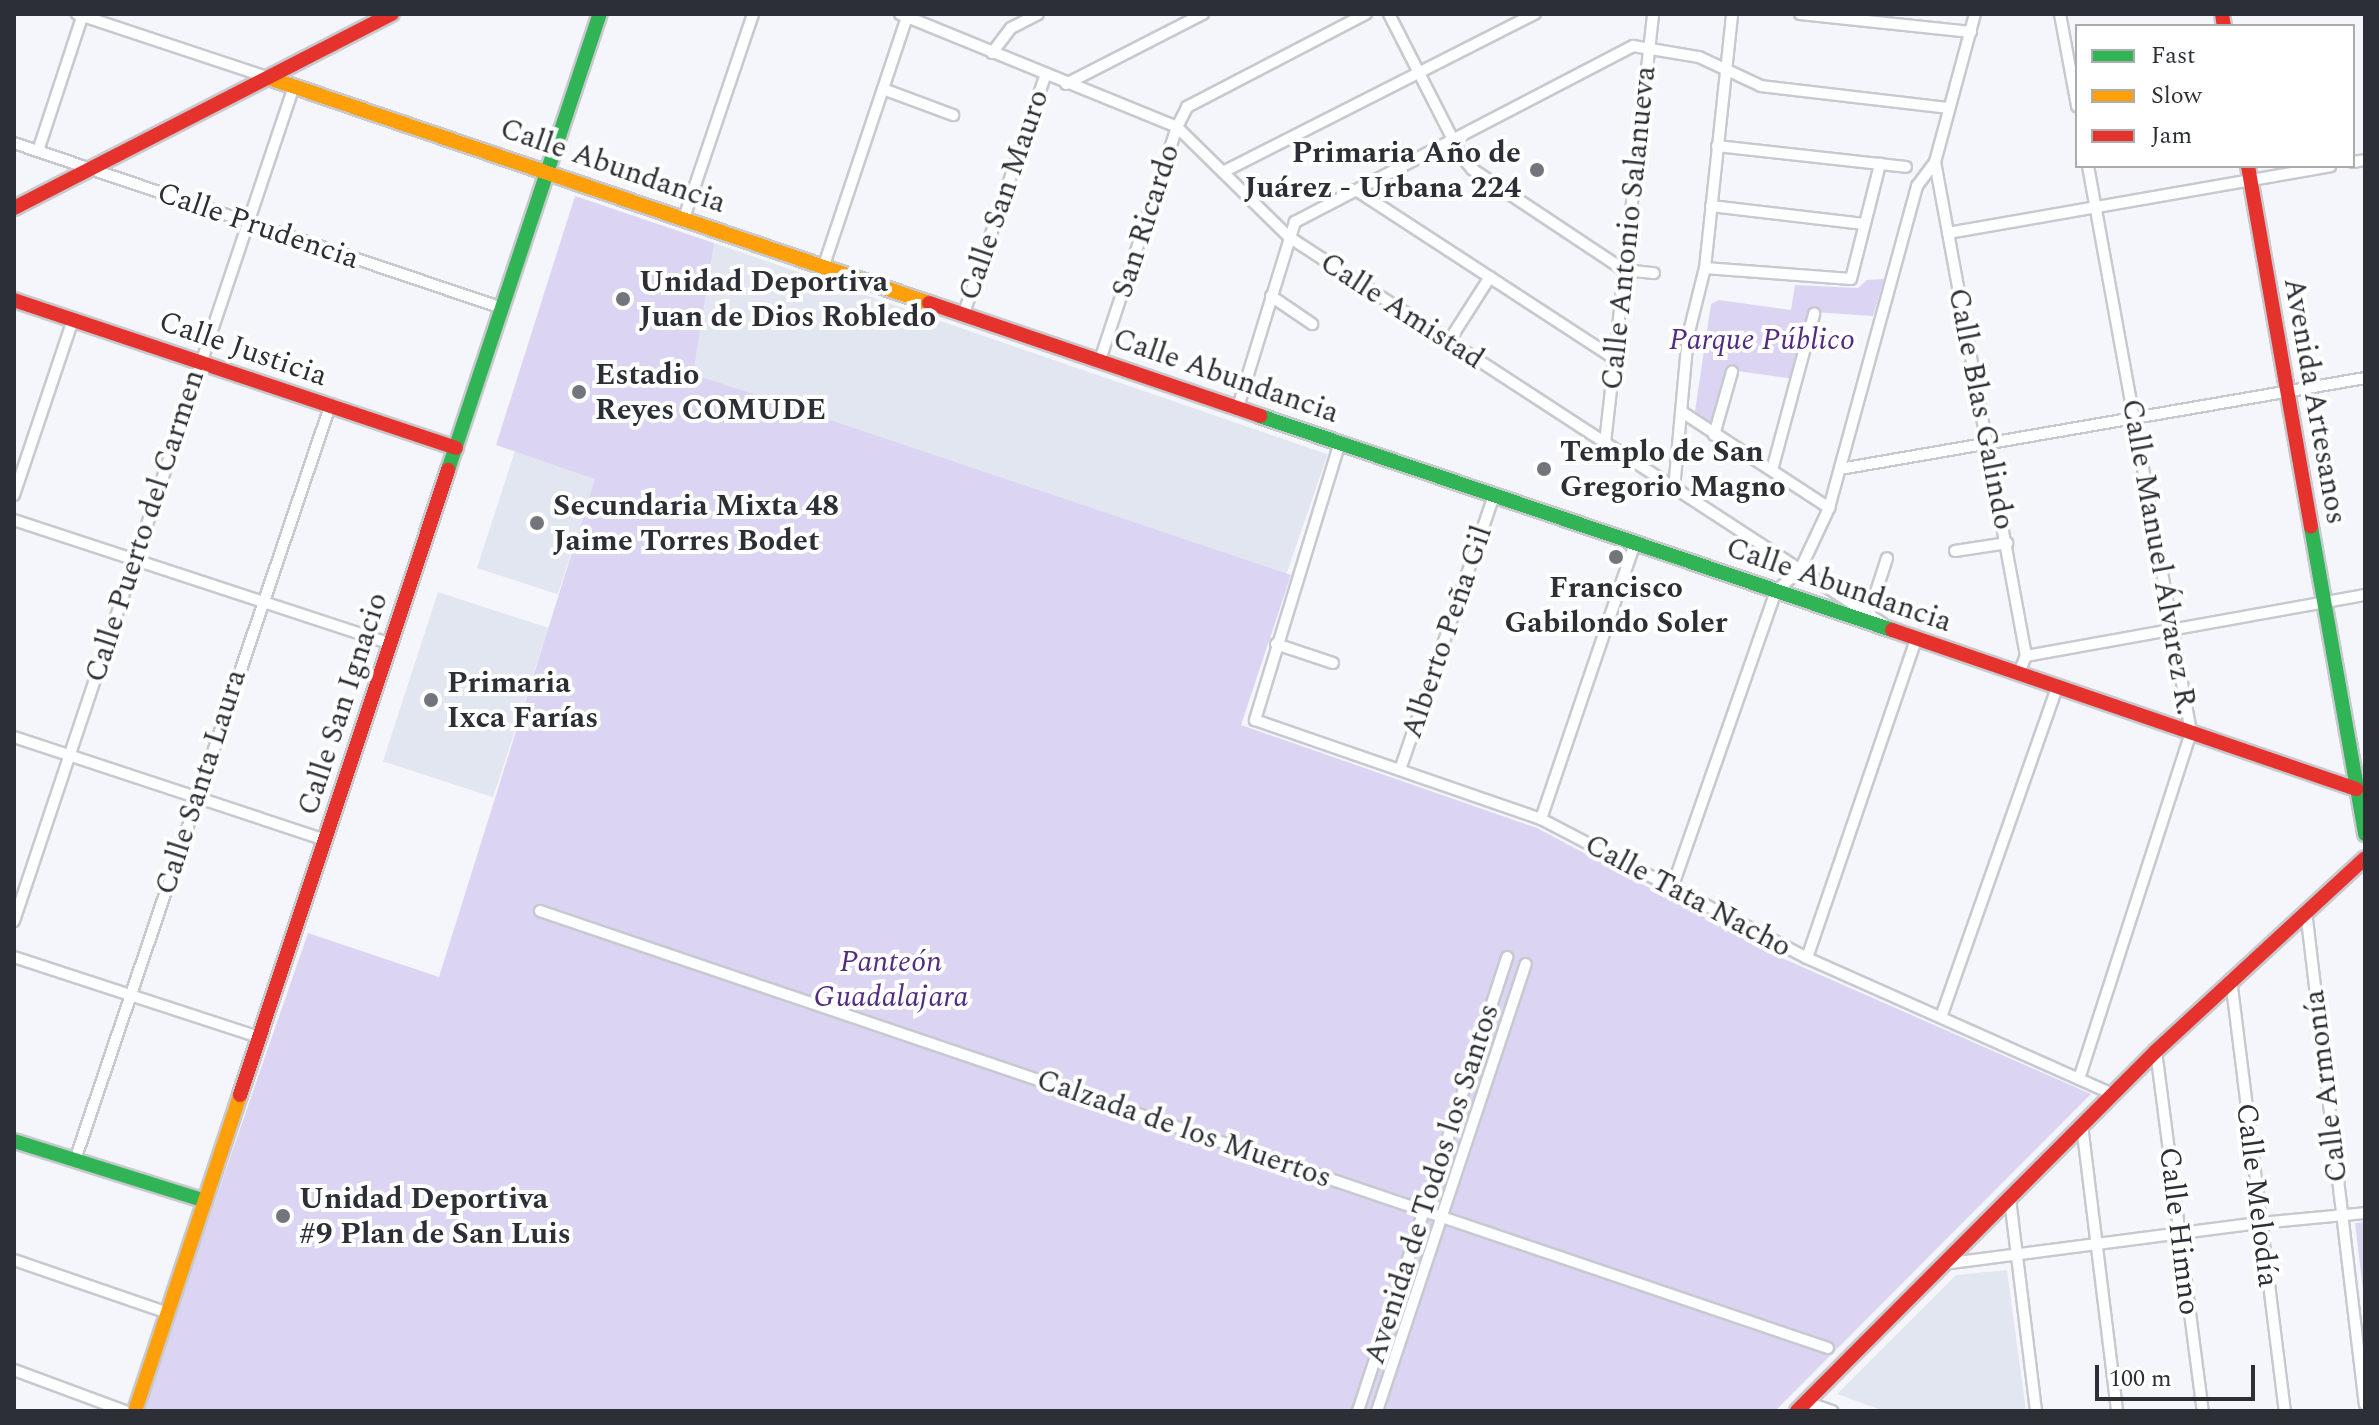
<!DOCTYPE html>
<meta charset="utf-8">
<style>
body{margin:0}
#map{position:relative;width:2379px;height:1425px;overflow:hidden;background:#f4f6fc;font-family:Spectral,serif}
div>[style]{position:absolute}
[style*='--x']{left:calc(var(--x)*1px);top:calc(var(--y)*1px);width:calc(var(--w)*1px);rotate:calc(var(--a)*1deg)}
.built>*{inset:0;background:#e1e6f0;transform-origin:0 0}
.green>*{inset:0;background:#dcd4f3}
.roads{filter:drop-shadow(2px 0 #c7c9cf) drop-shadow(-2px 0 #c7c9cf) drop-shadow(0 2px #c7c9cf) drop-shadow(0 -2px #c7c9cf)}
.street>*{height:10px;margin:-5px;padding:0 5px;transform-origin:5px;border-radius:5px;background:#fdfeff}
.fast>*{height:14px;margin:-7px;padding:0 7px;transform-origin:7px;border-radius:7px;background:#30b455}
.slow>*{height:14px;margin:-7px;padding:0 7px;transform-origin:7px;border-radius:7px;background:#ff9f0a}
.jam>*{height:14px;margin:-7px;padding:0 7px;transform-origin:7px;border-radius:7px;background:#e5322d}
.dots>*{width:22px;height:22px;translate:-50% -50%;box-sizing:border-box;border:4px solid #fff;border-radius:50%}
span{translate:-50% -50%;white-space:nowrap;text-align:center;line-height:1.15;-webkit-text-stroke:8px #fff;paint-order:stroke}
.poi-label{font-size:30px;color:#2c2f35;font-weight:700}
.right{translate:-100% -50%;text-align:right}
.left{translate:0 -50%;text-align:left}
.street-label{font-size:30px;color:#2c2f35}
.park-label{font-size:30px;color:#522c83;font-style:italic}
.frame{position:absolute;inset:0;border:16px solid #2c2f35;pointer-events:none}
.legend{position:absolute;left:2075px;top:24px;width:280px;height:144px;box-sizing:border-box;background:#fff;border:2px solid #abacae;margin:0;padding:10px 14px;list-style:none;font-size:24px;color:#2c2f35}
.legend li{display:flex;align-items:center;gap:16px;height:40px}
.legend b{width:40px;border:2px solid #abacae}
.scale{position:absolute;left:2095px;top:1365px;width:160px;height:36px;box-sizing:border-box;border:4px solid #2c2f35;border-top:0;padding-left:10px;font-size:24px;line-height:28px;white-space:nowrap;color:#2c2f35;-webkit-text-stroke:6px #fff;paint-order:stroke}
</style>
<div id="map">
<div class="built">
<i style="left:714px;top:243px;width:649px;height:133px;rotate:19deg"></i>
<i style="left:515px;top:451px;width:85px;height:123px;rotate:18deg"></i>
<i style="left:438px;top:592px;width:116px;height:178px;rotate:18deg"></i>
<i style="clip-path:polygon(2007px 1270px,2026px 1411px,1884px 1411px,1837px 1394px,1956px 1275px)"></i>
</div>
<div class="green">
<i style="clip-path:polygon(575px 196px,714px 243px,693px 374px,1291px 575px,1241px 725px,1537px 828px,1775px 955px,2091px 1094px,1775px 1411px,142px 1411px,308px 933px,439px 977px,595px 479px,496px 445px)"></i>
<i style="clip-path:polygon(1884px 279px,1873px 316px,1813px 312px,1794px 379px,1730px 370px,1715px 426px,1695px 411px,1711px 304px,1719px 300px,1791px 310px,1795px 285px,1858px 288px,1867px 280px)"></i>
<i style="clip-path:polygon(2365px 1222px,2365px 1307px,2355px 1223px)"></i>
</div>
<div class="roads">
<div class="street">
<i style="--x:77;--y:14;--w:202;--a:18.4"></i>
<i style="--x:900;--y:14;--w:299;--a:22.2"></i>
<i style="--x:1177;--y:127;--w:157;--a:44.5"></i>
<i style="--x:1289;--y:237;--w:708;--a:33.06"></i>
<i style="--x:1389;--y:14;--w:161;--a:63"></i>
<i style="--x:1462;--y:157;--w:16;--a:50"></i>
<i style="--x:1472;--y:169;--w:182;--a:33.6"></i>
<i style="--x:1624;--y:270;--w:30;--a:6"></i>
<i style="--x:1800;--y:14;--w:172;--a:6"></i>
<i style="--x:2060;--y:14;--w:94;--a:79.5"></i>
<i style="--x:992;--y:53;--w:31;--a:-53"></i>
<i style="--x:1011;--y:28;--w:30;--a:-27"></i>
<i style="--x:1066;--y:84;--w:154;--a:-27.1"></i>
<i style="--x:883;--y:89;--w:75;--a:20.4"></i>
<i style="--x:14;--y:143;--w:515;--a:18.68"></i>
<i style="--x:1717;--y:146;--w:190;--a:6.3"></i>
<i style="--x:38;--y:151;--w:144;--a:-71.8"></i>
<i style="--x:1935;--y:162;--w:502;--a:79.56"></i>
<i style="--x:2353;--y:162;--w:12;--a:-9"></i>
<i style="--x:1223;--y:172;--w:350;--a:-26.9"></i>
<i style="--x:1356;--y:190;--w:308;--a:33.1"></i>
<i style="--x:1711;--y:206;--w:154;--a:6.7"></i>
<i style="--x:684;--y:218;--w:215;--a:-71.3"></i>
<i style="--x:1948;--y:233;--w:388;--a:-9.9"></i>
<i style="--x:824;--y:265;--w:262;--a:-71.5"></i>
<i style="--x:1705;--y:268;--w:146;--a:4.3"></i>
<i style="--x:1851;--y:279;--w:119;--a:-75.8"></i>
<i style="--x:1271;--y:296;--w:50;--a:34.3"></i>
<i style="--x:964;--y:313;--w:250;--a:-71.1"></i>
<i style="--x:1449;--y:341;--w:76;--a:-57.4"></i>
<i style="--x:1100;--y:360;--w:245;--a:-71.7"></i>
<i style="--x:1177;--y:127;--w:22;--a:-63"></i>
<i style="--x:1187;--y:107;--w:202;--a:-27.5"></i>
<i style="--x:1238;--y:407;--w:194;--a:-72.9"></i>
<i style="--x:1295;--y:222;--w:381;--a:-27.5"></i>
<i style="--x:1633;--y:46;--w:67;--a:9.5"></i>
<i style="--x:1699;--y:57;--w:68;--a:25.1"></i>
<i style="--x:1761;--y:86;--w:189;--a:6.7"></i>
<i style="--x:1682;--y:412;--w:176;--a:33.1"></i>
<i style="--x:1714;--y:435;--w:66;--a:-74.1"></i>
<i style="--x:1340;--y:442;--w:291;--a:107"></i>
<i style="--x:1255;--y:720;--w:303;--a:19.1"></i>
<i style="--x:1541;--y:819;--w:300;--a:27.6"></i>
<i style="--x:1807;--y:958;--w:335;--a:24"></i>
<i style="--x:1605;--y:443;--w:432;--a:-83.6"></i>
<i style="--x:1840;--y:469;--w:533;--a:-9.83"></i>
<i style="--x:1772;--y:470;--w:162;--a:-74.9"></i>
<i style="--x:1674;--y:489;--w:154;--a:-84.8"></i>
<i style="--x:1688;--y:336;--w:70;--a:-76"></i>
<i style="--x:1705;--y:268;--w:255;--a:-83.9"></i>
<i style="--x:14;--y:495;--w:185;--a:-71.4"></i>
<i style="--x:14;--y:520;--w:397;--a:18.2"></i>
<i style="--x:1955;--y:551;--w:53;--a:-8.7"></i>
<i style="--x:1867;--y:620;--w:65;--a:-72.1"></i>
<i style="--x:1276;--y:644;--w:60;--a:18.4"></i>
<i style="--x:2019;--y:673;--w:18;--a:-68"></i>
<i style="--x:2026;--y:656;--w:344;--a:-10.2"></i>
<i style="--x:14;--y:737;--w:328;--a:18.3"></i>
<i style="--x:1400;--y:770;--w:291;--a:-71.1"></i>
<i style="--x:1541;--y:819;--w:292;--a:-71.2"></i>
<i style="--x:1672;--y:888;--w:315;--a:-70.7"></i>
<i style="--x:1776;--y:591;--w:32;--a:-41"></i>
<i style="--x:1800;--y:570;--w:68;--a:-64.9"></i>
<i style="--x:1829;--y:508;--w:334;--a:-74.7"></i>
<i style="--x:1917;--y:186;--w:30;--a:-53"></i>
<i style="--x:1935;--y:162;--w:153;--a:-74.9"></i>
<i style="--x:540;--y:911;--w:1360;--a:18.74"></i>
<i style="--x:2306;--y:911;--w:497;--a:83.2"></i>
<i style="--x:14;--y:921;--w:881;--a:-71.46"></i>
<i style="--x:14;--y:957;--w:258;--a:18.1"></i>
<i style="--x:1807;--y:958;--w:337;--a:-71.1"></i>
<i style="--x:2231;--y:979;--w:435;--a:82.9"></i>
<i style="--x:1941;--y:1017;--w:350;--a:-70.6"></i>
<i style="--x:2156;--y:1051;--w:363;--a:82.6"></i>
<i style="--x:2079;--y:1079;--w:365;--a:-72.1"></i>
<i style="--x:2191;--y:732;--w:575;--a:-100.31"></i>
<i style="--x:2082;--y:1125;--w:288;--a:83"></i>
<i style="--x:75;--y:1160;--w:796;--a:-71.31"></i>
<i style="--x:2010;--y:1199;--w:214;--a:83"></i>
<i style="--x:14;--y:1260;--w:163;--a:19"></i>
<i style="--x:1943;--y:1264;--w:320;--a:-7.4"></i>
<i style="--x:2260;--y:1223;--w:105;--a:-5.4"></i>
<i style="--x:14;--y:1370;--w:118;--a:20.3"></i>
<i style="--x:1806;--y:1402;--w:28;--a:19"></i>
<i style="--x:1358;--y:1411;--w:478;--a:-71.8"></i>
<i style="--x:1377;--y:1411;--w:471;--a:-71.6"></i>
</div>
<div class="fast">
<i style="--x:1260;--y:416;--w:667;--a:18.71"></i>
<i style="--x:448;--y:470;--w:481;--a:-71.6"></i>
<i style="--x:2311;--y:527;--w:312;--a:80"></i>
<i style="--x:14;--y:1141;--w:200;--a:17.4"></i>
</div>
<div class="slow">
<i style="--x:269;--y:78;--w:697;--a:18.82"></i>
<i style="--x:135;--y:1411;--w:333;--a:-71.6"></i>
</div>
<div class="jam">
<i style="--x:2222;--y:14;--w:12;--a:81"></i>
<i style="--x:2248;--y:166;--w:366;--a:80.1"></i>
<i style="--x:14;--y:208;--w:425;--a:-27.2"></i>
<i style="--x:14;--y:300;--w:466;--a:18.5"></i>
<i style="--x:929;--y:303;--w:350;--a:18.8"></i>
<i style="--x:1892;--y:630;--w:491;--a:18.9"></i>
<i style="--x:240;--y:1095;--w:659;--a:-71.59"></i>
<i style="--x:1797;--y:1411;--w:508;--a:-45.08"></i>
<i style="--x:2156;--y:1051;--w:284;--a:-42.7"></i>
</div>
</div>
<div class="dots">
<i style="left:1537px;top:170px;background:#72757b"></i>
<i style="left:623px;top:299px;background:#72757b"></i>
<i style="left:579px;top:392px;background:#72757b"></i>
<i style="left:1544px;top:469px;background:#72757b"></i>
<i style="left:537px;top:523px;background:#72757b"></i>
<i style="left:1616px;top:557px;background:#72757b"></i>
<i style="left:431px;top:700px;background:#72757b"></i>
<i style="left:283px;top:1216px;background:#72757b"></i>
</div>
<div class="poi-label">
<span class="right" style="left:1521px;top:170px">Primaria Año de<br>Juárez - Urbana 224</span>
<span class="left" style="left:639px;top:299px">Unidad Deportiva<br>Juan de Dios Robledo</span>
<span class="left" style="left:595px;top:392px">Estadio<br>Reyes COMUDE</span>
<span class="left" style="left:1560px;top:469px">Templo de San<br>Gregorio Magno</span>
<span class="left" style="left:553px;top:523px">Secundaria Mixta 48<br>Jaime Torres Bodet</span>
<span style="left:1616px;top:605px">Francisco<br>Gabilondo Soler</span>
<span class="left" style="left:447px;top:700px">Primaria<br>Ixca Farías</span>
<span class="left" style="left:299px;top:1216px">Unidad Deportiva<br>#9 Plan de San Luis</span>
</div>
<div class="street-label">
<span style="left:613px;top:166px;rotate:19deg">Calle Abundancia</span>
<span style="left:1004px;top:195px;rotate:-71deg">Calle San Mauro</span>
<span style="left:1146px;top:221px;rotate:-72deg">San Ricardo</span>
<span style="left:258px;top:226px;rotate:19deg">Calle Prudencia</span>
<span style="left:1629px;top:228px;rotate:-84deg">Calle Antonio Salanueva</span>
<span style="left:1402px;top:311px;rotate:33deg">Calle Amistad</span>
<span style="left:243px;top:349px;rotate:19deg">Calle Justicia</span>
<span style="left:1226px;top:376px;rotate:19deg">Calle Abundancia</span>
<span style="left:2315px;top:401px;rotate:80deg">Avenida Artesanos</span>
<span style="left:1981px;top:409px;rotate:79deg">Calle Blas Galindo</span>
<span style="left:145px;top:526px;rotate:-72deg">Calle Puerto del Carmen</span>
<span style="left:2159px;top:557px;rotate:80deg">Calle Manuel Álvarez R.</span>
<span style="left:1839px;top:585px;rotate:19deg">Calle Abundancia</span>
<span style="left:1447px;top:632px;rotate:-71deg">Alberto Peña Gil</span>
<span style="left:343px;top:704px;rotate:-72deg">Calle San Ignacio</span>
<span style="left:201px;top:782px;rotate:-72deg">Calle Santa Laura</span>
<span style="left:1688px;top:896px;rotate:28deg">Calle Tata Nacho</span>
<span style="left:2326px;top:1086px;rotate:-97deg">Calle Armonía</span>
<span style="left:1184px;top:1129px;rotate:19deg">Calzada de los Muertos</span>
<span style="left:1432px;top:1184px;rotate:-72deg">Avenida de Todos los Santos</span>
<span style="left:2257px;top:1195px;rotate:83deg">Calle Melodía</span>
<span style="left:2179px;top:1231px;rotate:83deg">Calle Himno</span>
</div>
<div class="park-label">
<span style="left:1762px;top:340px">Parque Público</span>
<span style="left:891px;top:979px">Panteón<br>Guadalajara</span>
</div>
<div class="frame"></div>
<ul class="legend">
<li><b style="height:10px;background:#30b455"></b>Fast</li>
<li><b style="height:10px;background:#ff9f0a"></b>Slow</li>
<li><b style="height:10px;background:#e5322d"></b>Jam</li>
</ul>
<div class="scale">100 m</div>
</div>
